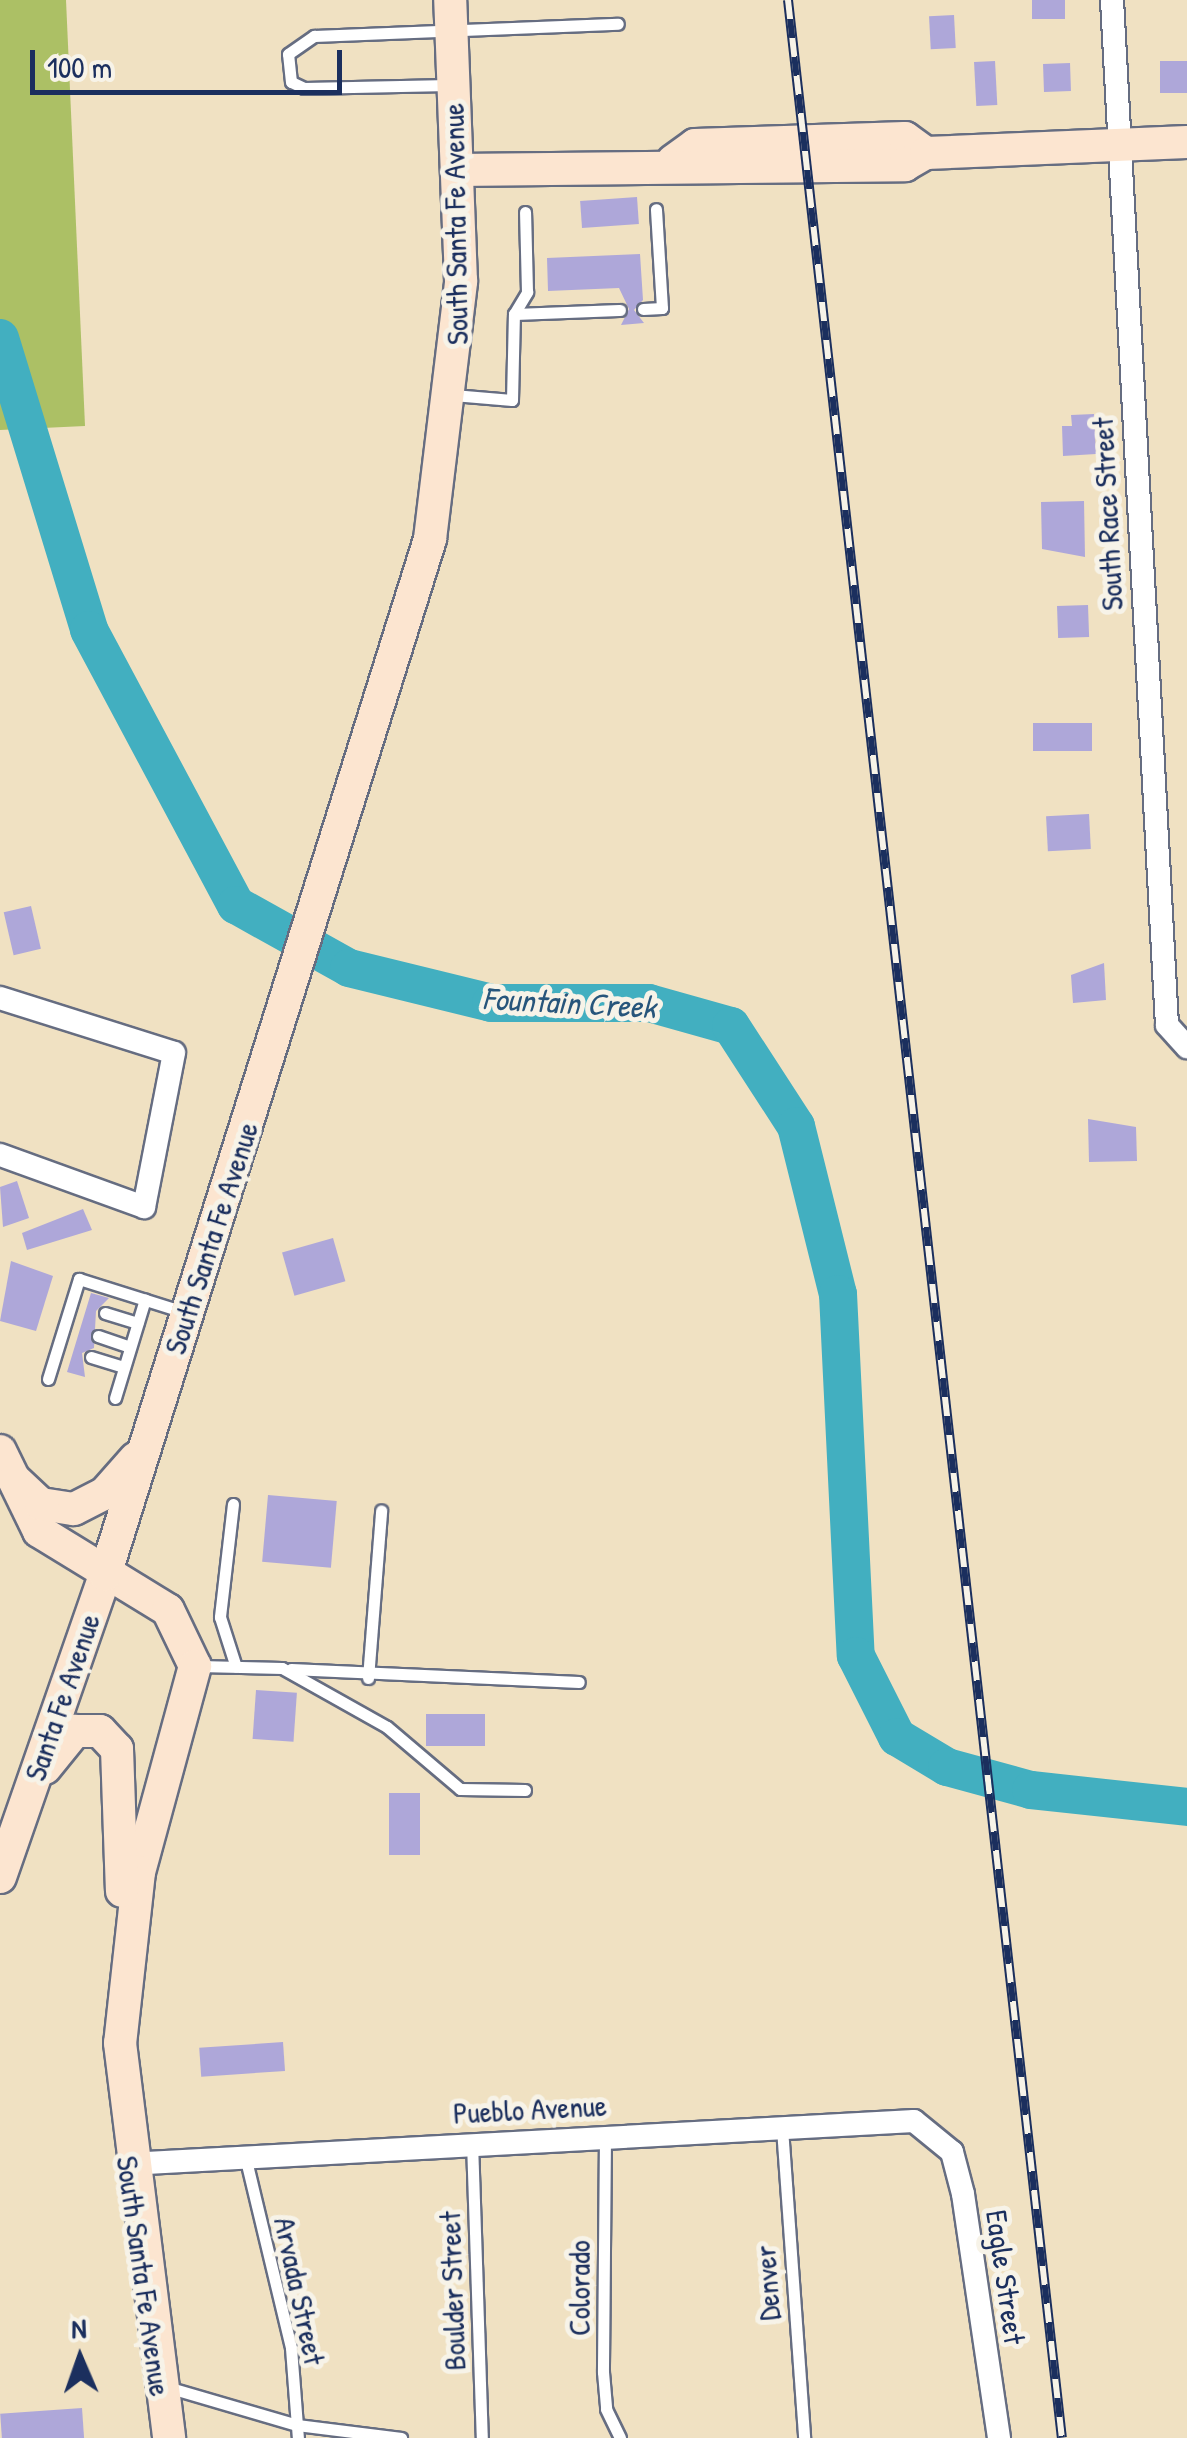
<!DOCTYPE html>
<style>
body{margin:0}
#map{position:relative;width:1187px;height:2438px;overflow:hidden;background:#f0e1c2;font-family:"Patrick Hand",sans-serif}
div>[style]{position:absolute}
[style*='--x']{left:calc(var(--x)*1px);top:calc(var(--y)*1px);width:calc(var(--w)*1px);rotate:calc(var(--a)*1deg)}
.green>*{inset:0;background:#acc065}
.river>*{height:38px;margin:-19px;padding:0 19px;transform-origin:19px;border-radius:19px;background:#42afc0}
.building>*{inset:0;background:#aea7d9;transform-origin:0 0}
.roads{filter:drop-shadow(2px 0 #666d81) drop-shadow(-2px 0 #666d81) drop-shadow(0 2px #666d81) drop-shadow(0 -2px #666d81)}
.lane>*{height:11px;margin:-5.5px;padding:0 5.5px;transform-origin:5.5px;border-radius:5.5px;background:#fff}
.street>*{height:22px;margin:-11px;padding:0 11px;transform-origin:11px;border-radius:11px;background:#fff}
.secondary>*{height:32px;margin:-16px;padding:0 16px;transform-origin:16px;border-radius:16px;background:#fce5d0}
.rail>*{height:10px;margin-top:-5px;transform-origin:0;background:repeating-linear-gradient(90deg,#f7f3e8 0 19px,#1b2f5e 0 38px);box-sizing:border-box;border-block:2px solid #1b2f5e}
span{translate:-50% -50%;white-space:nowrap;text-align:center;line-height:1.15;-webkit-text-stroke:10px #f7f3e8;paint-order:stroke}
.street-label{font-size:30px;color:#1b2f5e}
.water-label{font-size:32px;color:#27557b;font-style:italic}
.north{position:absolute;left:30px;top:2308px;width:100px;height:100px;-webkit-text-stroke:8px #f7f3e8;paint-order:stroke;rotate:358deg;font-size:28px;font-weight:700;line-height:40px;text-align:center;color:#1b2f5e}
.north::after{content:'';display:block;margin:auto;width:35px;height:45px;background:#1b2f5e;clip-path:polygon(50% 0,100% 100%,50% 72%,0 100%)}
.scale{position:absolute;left:30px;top:50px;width:312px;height:45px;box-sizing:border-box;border:5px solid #1b2f5e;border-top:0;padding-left:12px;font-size:30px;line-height:35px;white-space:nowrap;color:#1b2f5e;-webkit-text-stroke:8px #f7f3e8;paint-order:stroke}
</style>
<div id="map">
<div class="green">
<i style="clip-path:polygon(0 0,66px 0,85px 426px,0 430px)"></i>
</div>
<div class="river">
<i style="--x:0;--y:338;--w:305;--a:73"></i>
<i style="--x:89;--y:630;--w:312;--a:61.9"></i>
<i style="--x:236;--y:905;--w:129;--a:29.1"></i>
<i style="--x:349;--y:968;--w:146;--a:13.8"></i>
<i style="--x:491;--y:1003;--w:158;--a:0"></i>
<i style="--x:649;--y:1003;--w:85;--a:15.7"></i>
<i style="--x:731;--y:1026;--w:119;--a:57"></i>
<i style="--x:796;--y:1126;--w:173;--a:76"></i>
<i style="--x:838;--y:1294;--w:362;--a:87.2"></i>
<i style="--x:856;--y:1656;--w:91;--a:63.2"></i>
<i style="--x:897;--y:1737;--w:58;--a:31"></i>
<i style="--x:947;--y:1767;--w:87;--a:15.3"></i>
<i style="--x:1031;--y:1790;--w:157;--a:6.2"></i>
</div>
<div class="building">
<i style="left:1032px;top:0;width:33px;height:19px"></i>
<i style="left:954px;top:15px;width:33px;height:25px;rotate:87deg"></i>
<i style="left:995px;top:61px;width:44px;height:21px;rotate:87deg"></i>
<i style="left:1160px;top:61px;width:27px;height:32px"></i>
<i style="left:1070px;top:63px;width:28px;height:27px;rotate:88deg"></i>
<i style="left:637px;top:197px;width:27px;height:57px;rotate:86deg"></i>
<i style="clip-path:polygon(640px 254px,643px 300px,634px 310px,644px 323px,621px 325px,629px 309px,619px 288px,548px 291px,547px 258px)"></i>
<i style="clip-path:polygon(1094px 414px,1096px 454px,1063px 456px,1062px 426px,1072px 426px,1071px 415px)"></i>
<i style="clip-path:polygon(1084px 501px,1085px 557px,1042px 549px,1041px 502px)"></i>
<i style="left:1088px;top:605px;width:32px;height:31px;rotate:88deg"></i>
<i style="left:1092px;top:723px;width:28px;height:59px;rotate:90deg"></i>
<i style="left:1089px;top:814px;width:35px;height:43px;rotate:87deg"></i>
<i style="left:31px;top:906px;width:44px;height:28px;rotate:77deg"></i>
<i style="clip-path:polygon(1104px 963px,1106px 1000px,1073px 1003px,1071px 975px)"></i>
<i style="clip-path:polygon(1088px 1119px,1136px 1127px,1137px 1161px,1089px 1162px)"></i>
<i style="clip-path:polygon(17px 1181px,29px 1218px,3px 1227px,0 1187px)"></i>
<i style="clip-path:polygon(83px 1209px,92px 1230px,27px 1250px,22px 1233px)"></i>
<i style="left:333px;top:1238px;width:45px;height:53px;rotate:74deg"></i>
<i style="clip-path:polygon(11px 1261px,53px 1276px,36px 1331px,0 1321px)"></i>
<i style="clip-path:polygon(91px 1293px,109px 1298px,96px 1311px,94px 1348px,82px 1353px,85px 1377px,67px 1372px)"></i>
<i style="left:268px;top:1495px;width:69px;height:67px;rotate:5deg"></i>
<i style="left:256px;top:1690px;width:41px;height:49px;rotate:4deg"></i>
<i style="left:426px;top:1714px;width:59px;height:32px"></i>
<i style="left:389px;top:1793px;width:31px;height:62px"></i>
<i style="left:283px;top:2042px;width:29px;height:84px;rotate:86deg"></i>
<i style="left:82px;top:2408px;width:30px;height:82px;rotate:86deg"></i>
</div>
<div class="roads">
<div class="lane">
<i style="--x:449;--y:85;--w:145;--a:178.8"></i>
<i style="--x:304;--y:88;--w:14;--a:-155"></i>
<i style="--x:291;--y:82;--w:28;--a:-96"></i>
<i style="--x:288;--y:54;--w:32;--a:-35"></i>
<i style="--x:314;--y:36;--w:304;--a:-2.3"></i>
<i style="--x:643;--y:309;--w:19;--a:-3"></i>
<i style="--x:662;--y:308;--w:99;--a:-93.5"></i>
<i style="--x:514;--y:314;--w:106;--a:-2.2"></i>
<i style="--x:453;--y:395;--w:59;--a:4.8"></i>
<i style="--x:512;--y:400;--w:86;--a:-88.7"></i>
<i style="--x:514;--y:314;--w:26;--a:-59"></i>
<i style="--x:527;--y:292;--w:80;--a:-91.4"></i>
<i style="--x:105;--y:1313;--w:34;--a:17"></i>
<i style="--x:98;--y:1336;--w:34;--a:19"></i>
<i style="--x:91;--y:1357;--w:34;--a:17"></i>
<i style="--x:48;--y:1379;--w:105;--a:-72.8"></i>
<i style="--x:79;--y:1279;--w:110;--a:17.4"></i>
<i style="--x:115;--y:1398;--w:103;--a:-73.1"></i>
<i style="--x:233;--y:1504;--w:114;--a:96.6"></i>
<i style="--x:220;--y:1617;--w:52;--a:72.3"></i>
<i style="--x:199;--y:1666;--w:83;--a:1.4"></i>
<i style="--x:282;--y:1668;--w:120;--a:29.3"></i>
<i style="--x:387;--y:1727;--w:96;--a:40.3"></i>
<i style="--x:460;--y:1789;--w:65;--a:0.9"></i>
<i style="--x:291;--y:1669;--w:288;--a:2.6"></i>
<i style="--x:368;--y:1678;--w:168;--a:-85.5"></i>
<i style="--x:782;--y:2128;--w:311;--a:85.9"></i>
<i style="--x:605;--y:2136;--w:236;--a:90.5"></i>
<i style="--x:603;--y:2372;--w:37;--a:85"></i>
<i style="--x:606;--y:2409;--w:32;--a:64"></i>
<i style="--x:472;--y:2142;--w:296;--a:88.1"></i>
<i style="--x:245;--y:2156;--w:197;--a:76.5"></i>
<i style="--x:291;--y:2348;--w:90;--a:85.6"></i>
<i style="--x:167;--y:2387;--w:135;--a:16.3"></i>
<i style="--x:297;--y:2425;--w:105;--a:7.1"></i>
</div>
<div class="street">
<i style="--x:1112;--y:0;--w:1026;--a:86.93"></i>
<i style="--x:1167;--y:1025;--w:30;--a:48"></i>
<i style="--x:0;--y:998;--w:182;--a:17.5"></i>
<i style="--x:174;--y:1053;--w:157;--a:101"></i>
<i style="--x:144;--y:1207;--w:153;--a:-160.1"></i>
<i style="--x:128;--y:2164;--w:787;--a:-3.13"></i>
<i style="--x:914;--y:2121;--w:49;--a:39.2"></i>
<i style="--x:952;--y:2152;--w:43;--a:75.3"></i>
<i style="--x:963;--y:2194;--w:247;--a:81.6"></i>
</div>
<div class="secondary">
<i style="--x:673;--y:161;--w:27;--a:-36"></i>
<i style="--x:695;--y:145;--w:210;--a:-1.9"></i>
<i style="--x:905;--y:138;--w:26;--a:36"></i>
<i style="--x:457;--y:170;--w:448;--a:-0.6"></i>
<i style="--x:905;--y:165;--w:24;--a:-30"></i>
<i style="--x:926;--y:153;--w:261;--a:-2.4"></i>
<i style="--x:0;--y:1451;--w:89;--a:64"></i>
<i style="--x:39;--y:1531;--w:151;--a:31.5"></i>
<i style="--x:168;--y:1610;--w:62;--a:64.3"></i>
<i style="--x:195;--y:1666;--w:213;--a:105.2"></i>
<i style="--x:139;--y:1872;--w:172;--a:96.3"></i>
<i style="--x:120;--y:2043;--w:398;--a:82.9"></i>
<i style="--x:15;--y:1480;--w:35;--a:43"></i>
<i style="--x:41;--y:1504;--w:33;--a:9"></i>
<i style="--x:74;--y:1509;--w:34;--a:-27"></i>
<i style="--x:104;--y:1494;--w:47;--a:-48.5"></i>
<i style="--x:45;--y:1768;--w:48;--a:-51"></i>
<i style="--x:75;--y:1731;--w:25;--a:0"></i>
<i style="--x:100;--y:1731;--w:25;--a:47"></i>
<i style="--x:117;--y:1749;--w:142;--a:88"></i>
<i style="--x:0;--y:1877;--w:320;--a:-70.8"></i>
<i style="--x:105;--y:1575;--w:1086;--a:-72.58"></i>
<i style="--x:430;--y:539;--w:260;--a:-83.1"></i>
<i style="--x:461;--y:281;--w:281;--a:-92.2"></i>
</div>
</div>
<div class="rail">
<i style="--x:788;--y:0;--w:2453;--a:83.59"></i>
</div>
<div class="street-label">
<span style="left:455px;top:224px;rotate:-91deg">South Santa Fe Avenue</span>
<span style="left:1107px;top:514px;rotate:-93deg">South Race Street</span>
<span style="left:211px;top:1238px;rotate:-72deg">South Santa Fe Avenue</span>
<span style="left:62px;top:1697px;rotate:-71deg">Santa Fe Avenue</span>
<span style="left:530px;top:2109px;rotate:-3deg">Pueblo Avenue</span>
<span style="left:144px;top:2276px;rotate:82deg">South Santa Fe Avenue</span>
<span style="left:1006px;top:2277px;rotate:82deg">Eagle Street</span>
<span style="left:767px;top:2283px;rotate:-94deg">Denver</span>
<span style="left:579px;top:2288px;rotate:-90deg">Colorado</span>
<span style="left:300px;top:2291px;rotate:78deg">Arvada Street</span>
<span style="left:452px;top:2291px;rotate:-92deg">Boulder Street</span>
</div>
<div class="water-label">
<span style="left:569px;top:1003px;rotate:3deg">Fountain Creek</span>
</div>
<div class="north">N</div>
<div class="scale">100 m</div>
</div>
